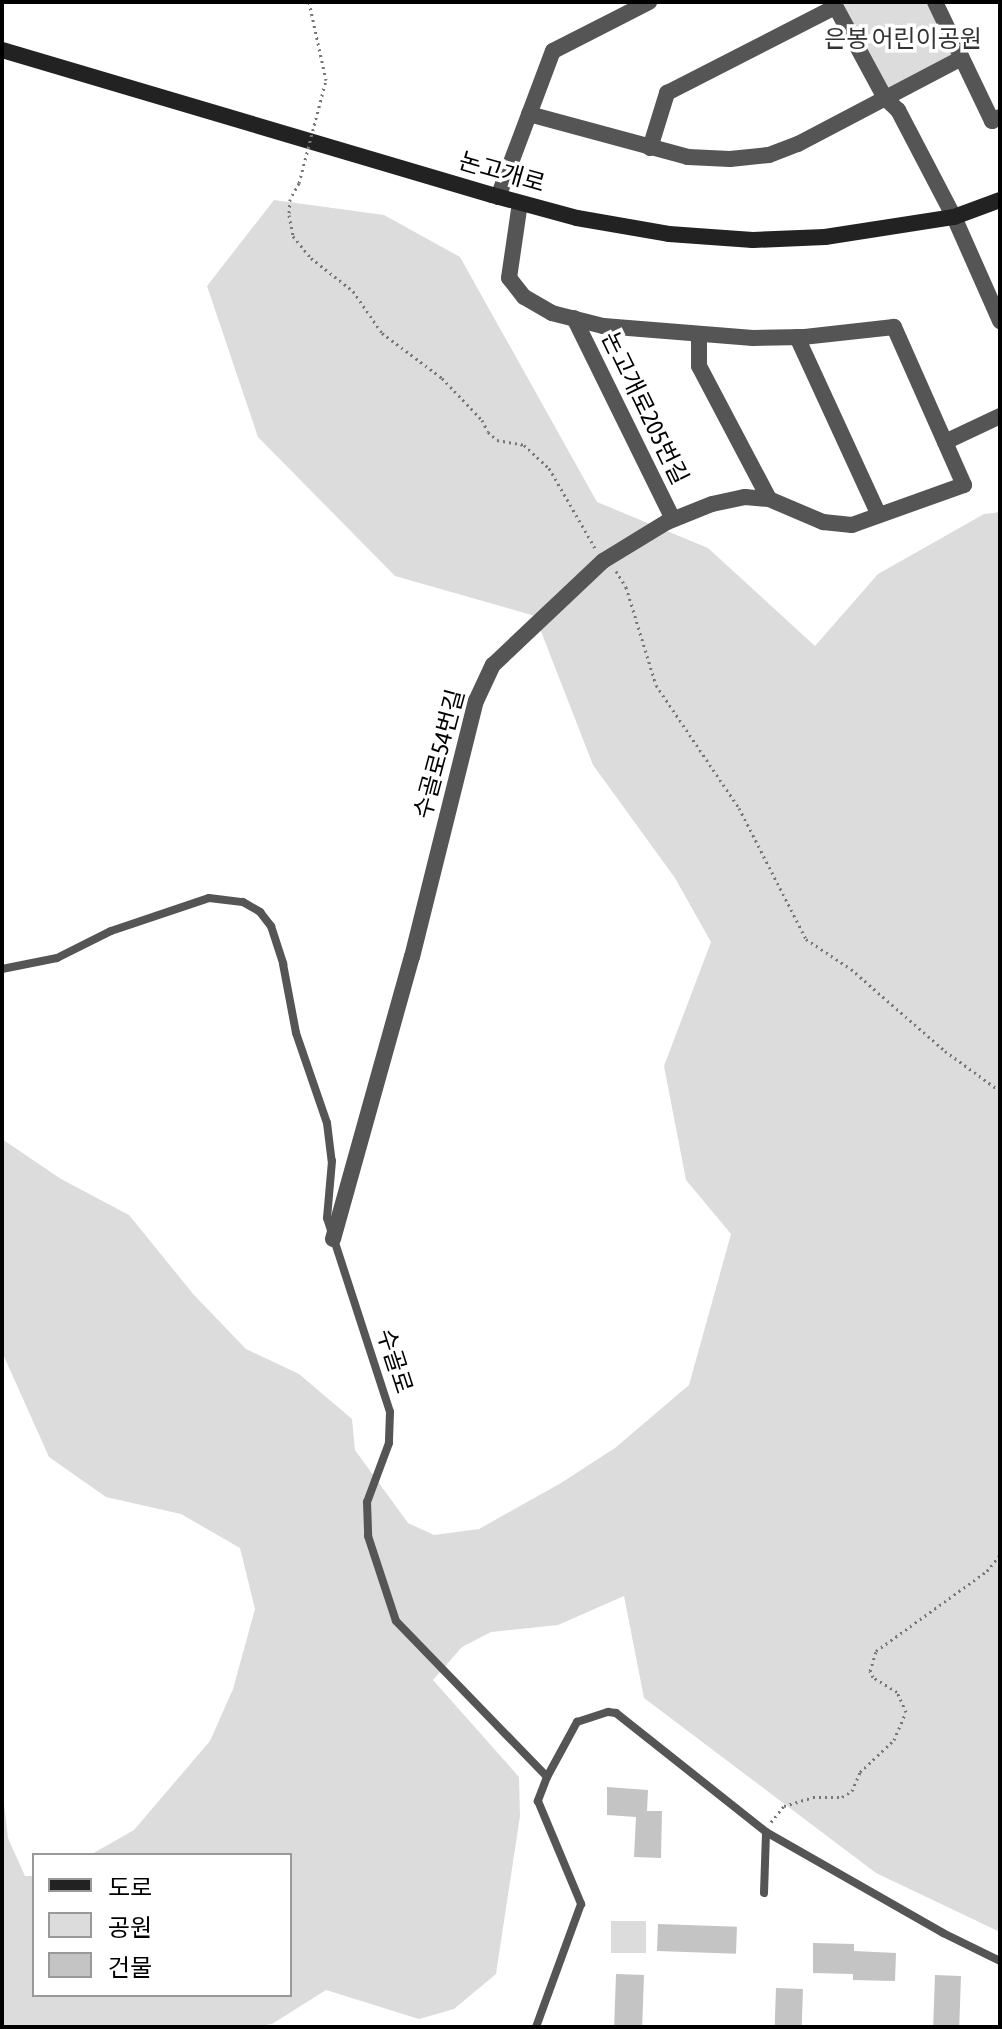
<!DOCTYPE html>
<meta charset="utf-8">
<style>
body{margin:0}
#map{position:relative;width:1002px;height:2029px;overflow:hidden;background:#fff;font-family:"Asap Condensed","Noto Sans KR",sans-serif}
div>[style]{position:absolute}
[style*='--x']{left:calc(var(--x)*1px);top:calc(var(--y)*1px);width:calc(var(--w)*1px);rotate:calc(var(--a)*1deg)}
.green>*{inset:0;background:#dcdcdc;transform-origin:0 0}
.building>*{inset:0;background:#c4c4c4;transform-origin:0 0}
.path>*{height:3px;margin-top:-1.5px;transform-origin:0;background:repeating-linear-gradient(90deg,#777 0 2px,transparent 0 6px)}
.lane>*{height:8px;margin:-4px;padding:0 4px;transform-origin:4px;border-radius:4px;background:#555}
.street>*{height:16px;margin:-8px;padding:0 8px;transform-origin:8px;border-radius:8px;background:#555}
.secondary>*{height:16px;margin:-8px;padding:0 8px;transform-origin:8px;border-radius:8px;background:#222}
.path-bridge>*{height:3px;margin-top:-1.5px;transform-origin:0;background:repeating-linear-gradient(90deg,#777 0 2px,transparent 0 6px)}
span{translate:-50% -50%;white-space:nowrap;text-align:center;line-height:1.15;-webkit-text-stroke:7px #fff;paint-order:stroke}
.park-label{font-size:24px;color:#333}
.street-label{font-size:24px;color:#000}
.frame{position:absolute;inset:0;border:4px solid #000;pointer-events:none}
.legend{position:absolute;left:32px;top:1853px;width:260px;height:144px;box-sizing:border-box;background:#fff;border:2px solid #999;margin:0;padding:10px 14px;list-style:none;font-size:24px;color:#000}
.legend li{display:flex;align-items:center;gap:16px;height:40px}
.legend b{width:40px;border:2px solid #999}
</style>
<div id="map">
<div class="green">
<i style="clip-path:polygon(840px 2px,927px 2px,952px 55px,888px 89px)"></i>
<i style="clip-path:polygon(274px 200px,384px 215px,460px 257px,597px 502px,708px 548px,815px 646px,878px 574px,984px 514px,1000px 512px,1000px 1932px,876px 1873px,644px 1698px,624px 1596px,558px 1625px,491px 1632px,462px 1647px,433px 1680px,519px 1777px,520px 1816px,496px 1974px,454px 2009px,419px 2019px,326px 1990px,272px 2024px,252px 2027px,2px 2027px,2px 1787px,8px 1838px,25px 1876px,34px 1876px,34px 1995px,290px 1995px,290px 1855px,90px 1855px,134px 1830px,210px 1741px,233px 1689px,255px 1609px,240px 1548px,181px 1514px,106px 1497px,49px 1457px,2px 1352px,2px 1139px,61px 1179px,129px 1215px,194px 1295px,246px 1349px,299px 1374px,352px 1419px,355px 1450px,408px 1523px,434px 1535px,479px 1529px,561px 1483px,615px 1448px,689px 1385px,731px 1234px,686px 1180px,664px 1066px,711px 942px,675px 878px,593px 765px,535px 616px,395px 576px,258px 437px,207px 286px)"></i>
<i style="left:611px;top:1921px;width:35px;height:32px"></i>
</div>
<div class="building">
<i style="clip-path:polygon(607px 1787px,648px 1790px,647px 1811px,662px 1811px,661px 1858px,634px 1857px,636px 1817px,607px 1815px)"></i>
<i style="left:658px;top:1924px;width:79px;height:27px;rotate:2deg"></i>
<i style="clip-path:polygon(813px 1943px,854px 1944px,854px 1951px,896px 1953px,895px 1981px,853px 1980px,853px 1974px,813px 1973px)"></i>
<i style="left:616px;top:1974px;width:28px;height:53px;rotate:2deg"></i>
<i style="left:935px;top:1975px;width:26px;height:52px;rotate:2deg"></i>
<i style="left:776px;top:1988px;width:27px;height:39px;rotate:2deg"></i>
</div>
<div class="path">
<i style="--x:309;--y:2;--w:80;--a:77.7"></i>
<i style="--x:299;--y:183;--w:18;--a:119"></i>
<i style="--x:290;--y:199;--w:16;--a:94"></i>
<i style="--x:289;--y:215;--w:21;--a:79"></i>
<i style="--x:293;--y:236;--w:28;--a:51"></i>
<i style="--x:311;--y:258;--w:53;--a:38.2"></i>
<i style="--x:353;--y:291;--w:51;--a:55.4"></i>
<i style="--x:382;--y:333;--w:75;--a:36.9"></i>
<i style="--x:442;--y:378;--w:58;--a:46.4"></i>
<i style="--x:482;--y:420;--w:13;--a:63"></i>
<i style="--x:488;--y:432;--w:12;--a:42"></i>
<i style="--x:497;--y:440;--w:27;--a:10"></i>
<i style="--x:524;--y:445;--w:34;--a:43"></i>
<i style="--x:549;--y:468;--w:92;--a:60.1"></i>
<i style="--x:616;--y:571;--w:19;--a:58"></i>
<i style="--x:626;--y:587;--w:102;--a:73"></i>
<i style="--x:656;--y:685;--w:148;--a:56"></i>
<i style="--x:739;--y:808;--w:147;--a:62.9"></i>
<i style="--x:806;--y:939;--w:54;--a:33.7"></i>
<i style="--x:851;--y:969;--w:125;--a:41.1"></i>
<i style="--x:945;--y:1051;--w:68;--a:36"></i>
<i style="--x:771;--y:1822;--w:21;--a:-51"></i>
<i style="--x:784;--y:1806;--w:30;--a:-17"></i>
<i style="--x:813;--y:1797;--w:29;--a:0"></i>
<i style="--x:842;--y:1797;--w:12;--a:-31"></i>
<i style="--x:852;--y:1791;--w:21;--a:-67"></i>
<i style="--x:860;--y:1772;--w:47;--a:-43.3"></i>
<i style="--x:894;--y:1740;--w:30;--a:-67"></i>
<i style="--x:906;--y:1712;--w:22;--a:-114"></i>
<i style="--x:897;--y:1692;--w:28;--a:-148"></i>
<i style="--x:873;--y:1677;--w:7;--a:-117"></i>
<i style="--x:870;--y:1671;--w:21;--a:-73"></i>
<i style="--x:876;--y:1651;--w:137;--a:-35.8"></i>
<i style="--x:987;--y:1571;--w:21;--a:-51"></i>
</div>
<div class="lane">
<i style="--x:2;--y:969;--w:56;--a:-11.3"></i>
<i style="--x:57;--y:958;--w:60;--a:-26.6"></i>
<i style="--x:111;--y:931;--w:103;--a:-18.6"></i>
<i style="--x:209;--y:898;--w:34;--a:7"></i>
<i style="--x:243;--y:902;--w:20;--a:30"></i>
<i style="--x:260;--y:912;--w:18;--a:52"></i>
<i style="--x:271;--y:926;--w:40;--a:72"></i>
<i style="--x:283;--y:964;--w:70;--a:79.3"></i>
<i style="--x:296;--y:1033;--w:95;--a:71"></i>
<i style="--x:327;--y:1123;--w:38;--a:83"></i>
<i style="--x:332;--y:1161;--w:57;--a:95"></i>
<i style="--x:327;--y:1218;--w:204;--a:72"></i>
<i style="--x:390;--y:1412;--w:31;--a:92"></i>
<i style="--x:389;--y:1443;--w:63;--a:110.4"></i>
<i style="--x:367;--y:1502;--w:34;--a:88"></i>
<i style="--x:368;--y:1536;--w:89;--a:71.8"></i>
<i style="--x:396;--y:1621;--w:217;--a:45.9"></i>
<i style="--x:547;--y:1777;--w:26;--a:111"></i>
<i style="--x:538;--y:1801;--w:112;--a:67.3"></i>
<i style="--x:581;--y:1904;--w:131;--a:110.1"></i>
<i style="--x:547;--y:1777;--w:63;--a:-61.4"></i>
<i style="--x:577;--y:1722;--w:33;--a:-18"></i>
<i style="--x:608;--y:1712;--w:8;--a:7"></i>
<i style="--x:616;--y:1713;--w:191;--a:38.4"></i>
<i style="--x:766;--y:1832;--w:204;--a:29.7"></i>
<i style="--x:943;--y:1933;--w:64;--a:26.2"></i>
<i style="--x:764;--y:1893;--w:61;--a:-88.1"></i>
</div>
<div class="street">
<i style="--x:833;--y:2;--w:109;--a:61.6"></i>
<i style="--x:885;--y:98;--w:18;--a:43"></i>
<i style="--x:898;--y:110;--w:121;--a:62.4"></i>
<i style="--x:954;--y:217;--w:114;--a:66.1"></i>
<i style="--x:935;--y:2;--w:132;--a:64.4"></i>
<i style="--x:992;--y:121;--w:9;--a:-27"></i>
<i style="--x:529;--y:114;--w:165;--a:15.1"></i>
<i style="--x:688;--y:157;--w:42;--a:2.7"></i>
<i style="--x:730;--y:159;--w:39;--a:-6"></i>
<i style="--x:769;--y:155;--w:31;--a:-21"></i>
<i style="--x:798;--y:144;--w:185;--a:-27.7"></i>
<i style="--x:650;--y:148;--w:58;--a:-72.8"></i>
<i style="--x:667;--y:93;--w:189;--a:-27.1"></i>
<i style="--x:498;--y:197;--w:156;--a:-69.4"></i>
<i style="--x:553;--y:51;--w:108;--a:-27"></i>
<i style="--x:574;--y:318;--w:224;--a:63.8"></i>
<i style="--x:699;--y:335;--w:31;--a:90"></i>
<i style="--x:699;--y:366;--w:150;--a:62.2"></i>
<i style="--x:797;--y:337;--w:196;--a:65.3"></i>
<i style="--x:945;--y:442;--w:61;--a:-25.3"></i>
<i style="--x:333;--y:1239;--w:293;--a:-74.4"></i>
<i style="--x:412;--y:957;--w:264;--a:-76"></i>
<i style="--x:476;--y:701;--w:40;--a:-65"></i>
<i style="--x:493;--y:665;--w:151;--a:-43.4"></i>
<i style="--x:603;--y:561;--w:75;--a:-31.4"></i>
<i style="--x:667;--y:522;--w:48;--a:-21.8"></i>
<i style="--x:712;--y:504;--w:34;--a:-12"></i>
<i style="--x:745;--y:497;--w:24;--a:5"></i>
<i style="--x:769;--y:499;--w:59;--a:23.1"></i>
<i style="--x:823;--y:522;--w:29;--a:6"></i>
<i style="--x:852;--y:525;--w:119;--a:-19.7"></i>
<i style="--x:964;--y:485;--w:173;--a:-113.9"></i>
<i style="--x:894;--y:327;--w:92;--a:173.7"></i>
<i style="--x:803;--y:337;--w:50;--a:178.9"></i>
<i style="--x:753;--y:338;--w:150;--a:-175.4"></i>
<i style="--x:603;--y:326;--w:53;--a:-165.7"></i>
<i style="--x:552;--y:313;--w:32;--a:-150"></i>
<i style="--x:524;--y:297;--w:24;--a:-128"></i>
<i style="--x:509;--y:278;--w:76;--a:-81.7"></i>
</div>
<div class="secondary">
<i style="--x:2;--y:50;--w:511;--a:16.48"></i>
<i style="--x:492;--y:195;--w:88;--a:15.1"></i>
<i style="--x:577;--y:218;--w:93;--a:9.9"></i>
<i style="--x:669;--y:234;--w:84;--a:4.1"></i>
<i style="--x:753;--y:240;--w:72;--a:-2.4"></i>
<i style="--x:825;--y:237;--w:131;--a:-8.8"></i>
<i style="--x:954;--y:217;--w:49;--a:-20.3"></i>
</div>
<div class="path-bridge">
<i style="--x:299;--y:183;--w:106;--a:-75.3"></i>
</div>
<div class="park-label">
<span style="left:903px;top:39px">은봉 어린이공원</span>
</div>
<div class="street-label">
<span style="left:502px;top:172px;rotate:16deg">논고개로</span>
<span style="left:645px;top:408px;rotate:64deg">논고개로205번길</span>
<span style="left:439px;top:754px;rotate:-75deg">수골로54번길</span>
<span style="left:395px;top:1361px;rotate:72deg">수골로</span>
</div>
<div class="frame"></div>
<ul class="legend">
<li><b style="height:10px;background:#222"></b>도로</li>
<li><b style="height:22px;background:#dcdcdc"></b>공원</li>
<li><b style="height:22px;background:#c4c4c4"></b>건물</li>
</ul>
</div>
